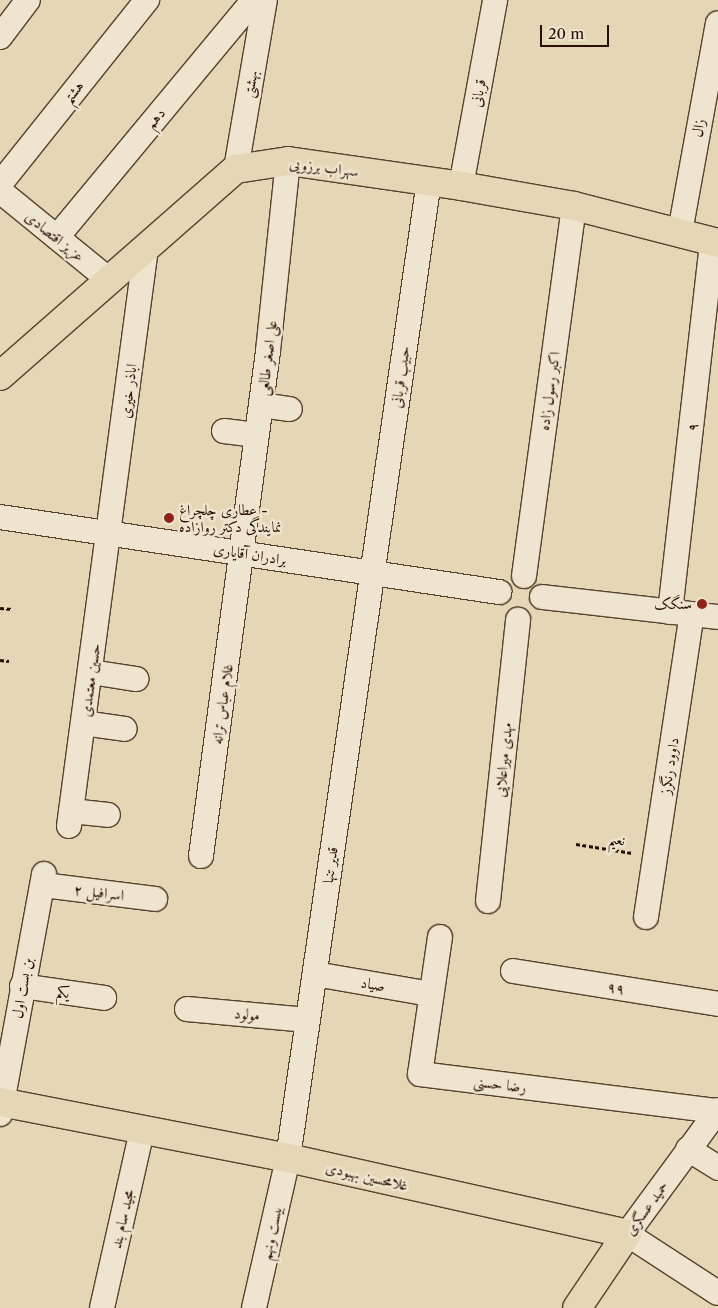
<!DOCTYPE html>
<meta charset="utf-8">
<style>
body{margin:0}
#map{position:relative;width:718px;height:1308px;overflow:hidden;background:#e5d6b5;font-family:"Libre Caslon Text",Amiri,serif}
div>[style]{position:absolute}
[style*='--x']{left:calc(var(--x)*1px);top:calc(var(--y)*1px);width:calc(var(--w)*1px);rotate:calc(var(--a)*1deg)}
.path>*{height:3px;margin-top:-1.5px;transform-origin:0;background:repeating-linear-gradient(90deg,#280f00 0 4px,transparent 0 6.5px)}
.roads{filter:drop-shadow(1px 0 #57412d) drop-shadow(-1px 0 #57412d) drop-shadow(0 1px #57412d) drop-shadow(0 -1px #57412d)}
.minor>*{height:24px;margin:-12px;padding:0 12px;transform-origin:12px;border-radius:12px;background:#eee4cf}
.major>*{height:28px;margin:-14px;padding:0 14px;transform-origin:14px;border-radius:14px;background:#e5d6b5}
.dots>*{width:14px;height:14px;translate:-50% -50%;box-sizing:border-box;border:2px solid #eee4cf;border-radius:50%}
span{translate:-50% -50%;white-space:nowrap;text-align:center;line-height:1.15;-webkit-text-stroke:5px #eee4cf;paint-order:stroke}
.street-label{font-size:15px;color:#280f00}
.poi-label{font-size:15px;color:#280f00}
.left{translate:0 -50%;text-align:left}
.right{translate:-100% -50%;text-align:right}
.scale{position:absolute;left:540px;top:25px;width:69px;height:22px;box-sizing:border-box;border:2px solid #280f00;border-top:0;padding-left:6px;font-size:15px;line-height:18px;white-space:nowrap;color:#280f00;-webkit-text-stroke:4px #eee4cf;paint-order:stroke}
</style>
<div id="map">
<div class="path">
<i style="--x:0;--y:608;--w:12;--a:5"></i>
<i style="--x:0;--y:660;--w:9;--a:6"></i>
<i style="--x:576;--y:844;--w:57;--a:9.1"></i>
</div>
<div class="roads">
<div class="minor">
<i style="--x:0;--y:37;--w:46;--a:-52.9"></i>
<i style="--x:236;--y:169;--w:171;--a:-80.3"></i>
<i style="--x:0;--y:184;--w:236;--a:-51.4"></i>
<i style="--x:461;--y:186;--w:189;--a:-79.6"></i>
<i style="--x:0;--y:191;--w:141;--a:39.2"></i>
<i style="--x:680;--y:232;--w:212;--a:-79.7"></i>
<i style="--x:57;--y:237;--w:308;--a:-50.3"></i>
<i style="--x:261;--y:405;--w:29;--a:8"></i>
<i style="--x:224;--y:431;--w:33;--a:7"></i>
<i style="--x:0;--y:517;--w:505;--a:8.55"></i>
<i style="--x:524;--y:576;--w:373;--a:-82.3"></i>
<i style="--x:542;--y:597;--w:177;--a:6.5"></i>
<i style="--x:670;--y:612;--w:373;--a:-83.5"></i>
<i style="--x:91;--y:672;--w:46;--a:8.8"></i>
<i style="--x:83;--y:723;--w:42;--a:8.1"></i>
<i style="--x:71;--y:811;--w:37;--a:6"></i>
<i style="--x:69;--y:826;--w:583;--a:-82.41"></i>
<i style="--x:201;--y:856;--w:509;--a:-82.44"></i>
<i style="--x:268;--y:351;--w:191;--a:-84"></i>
<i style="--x:43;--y:885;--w:113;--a:7.1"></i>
<i style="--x:488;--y:901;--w:283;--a:-83.9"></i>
<i style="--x:646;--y:917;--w:306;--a:-81.4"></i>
<i style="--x:440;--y:937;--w:138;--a:98.3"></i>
<i style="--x:420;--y:1074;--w:300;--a:7.1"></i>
<i style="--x:513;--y:971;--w:208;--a:9.1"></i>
<i style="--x:315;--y:974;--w:118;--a:9.8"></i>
<i style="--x:22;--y:986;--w:83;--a:8.3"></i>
<i style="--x:187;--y:1009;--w:121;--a:5.2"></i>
<i style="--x:718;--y:1110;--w:154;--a:126.3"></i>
<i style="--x:627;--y:1234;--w:108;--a:33"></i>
<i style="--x:0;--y:1114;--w:244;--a:-79.6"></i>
<i style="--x:688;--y:1149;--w:36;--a:32"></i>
<i style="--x:102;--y:1308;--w:182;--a:-77.3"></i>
<i style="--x:254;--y:1308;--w:154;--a:-77.2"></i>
<i style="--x:288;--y:1158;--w:987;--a:-81.79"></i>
</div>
<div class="major">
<i style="--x:0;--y:376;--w:314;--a:-41.3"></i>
<i style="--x:236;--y:169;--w:53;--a:-8.7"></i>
<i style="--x:288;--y:161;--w:175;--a:8.2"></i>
<i style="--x:461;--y:186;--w:115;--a:10"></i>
<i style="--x:574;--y:206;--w:149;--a:14.4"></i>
<i style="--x:0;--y:1102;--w:293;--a:11"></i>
<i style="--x:288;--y:1158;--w:347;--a:12.6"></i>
<i style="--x:627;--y:1234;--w:89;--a:124"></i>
</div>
</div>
<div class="dots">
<i style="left:169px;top:518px;background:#8f2418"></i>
<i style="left:702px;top:604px;background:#8f2418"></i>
</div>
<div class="street-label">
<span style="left:250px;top:84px;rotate:-80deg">بهشتی</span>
<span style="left:73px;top:92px;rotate:-52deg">هشتم</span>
<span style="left:478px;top:93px;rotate:-80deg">قربانی</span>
<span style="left:155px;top:118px;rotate:-50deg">دهم</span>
<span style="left:698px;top:128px;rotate:-80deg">زال</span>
<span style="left:324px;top:167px;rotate:7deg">سهراب برزویی</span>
<span style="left:55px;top:236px;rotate:39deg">عزیز اقتصادی</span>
<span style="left:267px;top:358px;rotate:-83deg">علی اصغر طالعی</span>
<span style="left:400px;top:377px;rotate:-82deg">حبیب قربانی</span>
<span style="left:128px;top:391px;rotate:-83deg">اباذر خیری</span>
<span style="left:549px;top:391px;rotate:-82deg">اکبر رسول زاده</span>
<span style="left:692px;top:427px;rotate:-84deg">۹</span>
<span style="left:250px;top:554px;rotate:9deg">برادران آقایاری</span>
<span style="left:90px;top:680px;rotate:-82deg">حسین معتمدی</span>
<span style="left:222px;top:704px;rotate:-82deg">غلام عباس ترانه</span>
<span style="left:503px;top:760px;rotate:-84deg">مهدی میراعلایی</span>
<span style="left:669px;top:766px;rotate:-81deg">داوود رنگرز</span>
<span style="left:617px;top:839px;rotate:9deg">نعیم</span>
<span style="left:330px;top:865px;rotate:-82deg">قدیر تنها</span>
<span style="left:99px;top:892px;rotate:7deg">اسرافیل ۲</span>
<span style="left:373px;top:984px;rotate:10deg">صیاد</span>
<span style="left:22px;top:988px;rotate:-80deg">بن بست اول</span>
<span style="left:616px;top:988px;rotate:9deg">۹۹</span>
<span style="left:63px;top:992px;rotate:8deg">یکم</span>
<span style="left:247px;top:1014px;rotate:5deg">مولود</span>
<span style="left:500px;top:1084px;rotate:7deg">رضا حسنی</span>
<span style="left:367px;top:1176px;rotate:13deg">غلامحسین بهبودی</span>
<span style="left:646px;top:1208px;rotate:-54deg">حمید عسگری</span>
<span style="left:122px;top:1219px;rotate:-77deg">مجید سام بند</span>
<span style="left:271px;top:1233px;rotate:-78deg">بیست ونهم</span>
</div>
<div class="poi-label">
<span class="left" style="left:179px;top:518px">عطاری چلچراغ -<br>نمایندگی دکتر روازاده</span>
<span class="right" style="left:692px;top:604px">سنگک</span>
</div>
<div class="scale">20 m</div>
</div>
